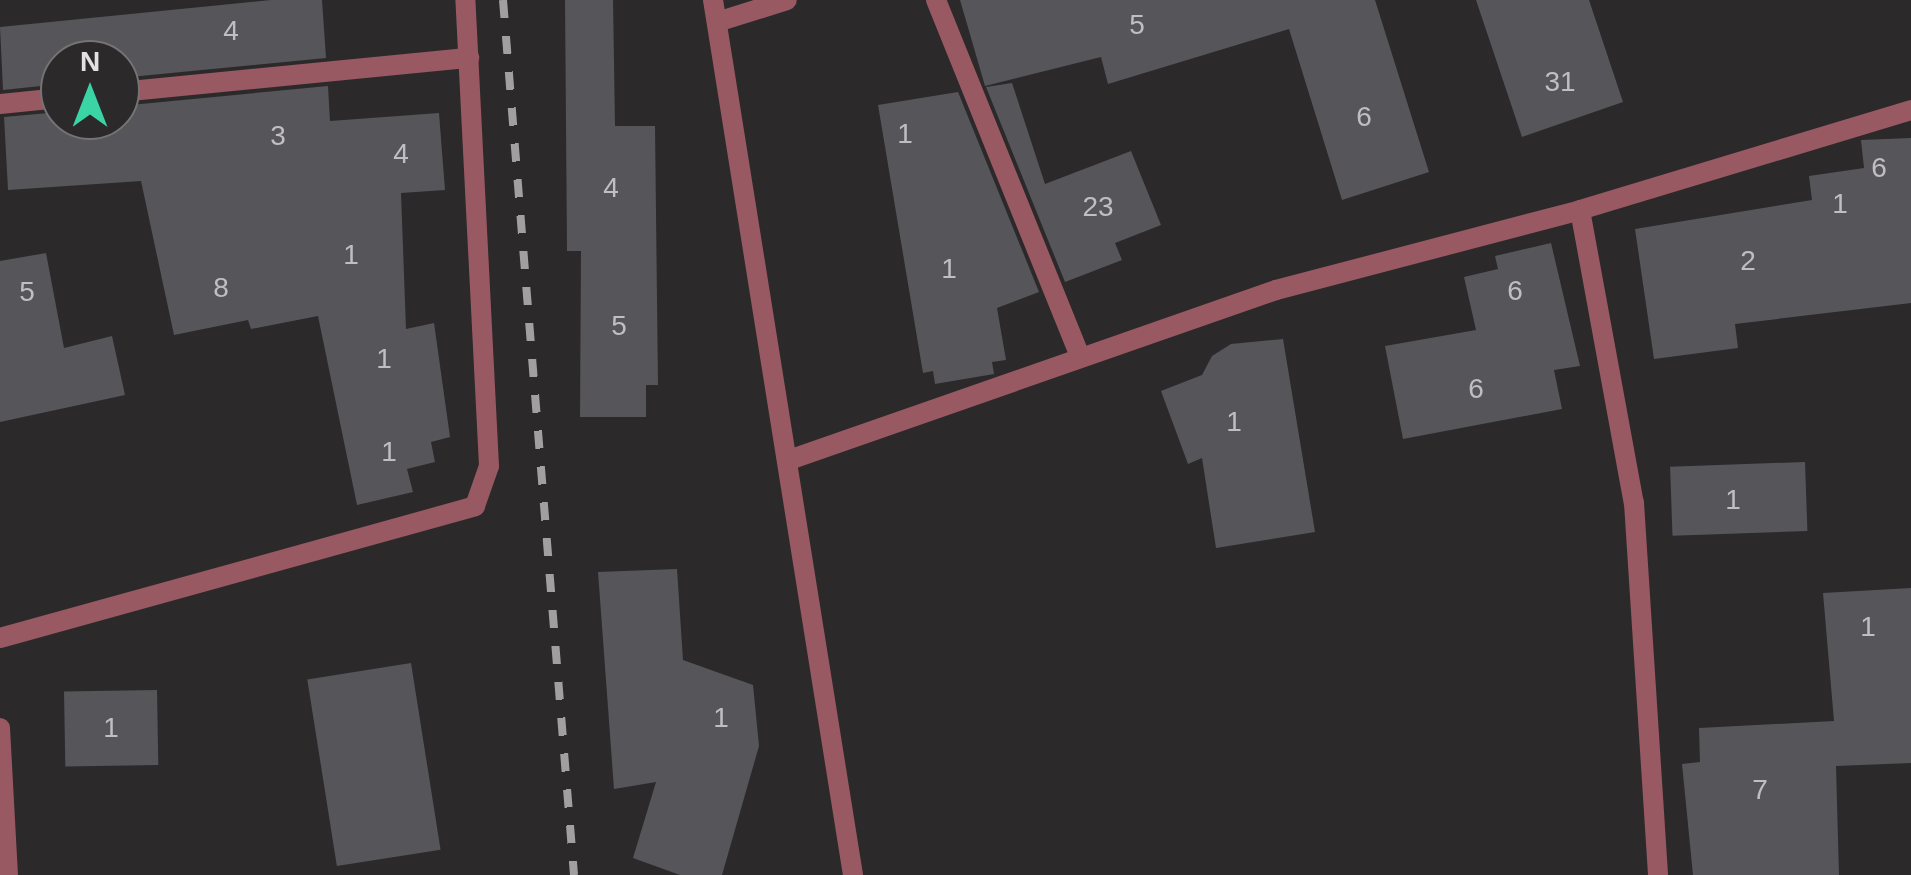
<!DOCTYPE html>
<style>
body{margin:0}
#map{position:relative;width:1911px;height:875px;overflow:hidden;background:#2c292b;font-family:Helvetica,sans-serif}
div>[style]{position:absolute}
[style*='--x']{left:calc(var(--x)*1px);top:calc(var(--y)*1px);width:calc(var(--w)*1px);rotate:calc(var(--a)*1deg)}
.building>*{inset:0;background:#565559;transform-origin:0 0}
.service>*{height:20px;margin:-10px;padding:0 10px;transform-origin:10px;border-radius:10px;background:#985962}
.minor>*{height:20px;margin:-10px;padding:0 10px;transform-origin:10px;border-radius:10px;background:#985962}
.tertiary>*{height:20px;margin:-10px;padding:0 10px;transform-origin:10px;border-radius:10px;background:#985962}
.rail>*{height:8px;margin-top:-4px;transform-origin:0;background:repeating-linear-gradient(90deg,#a29fa1 0 18px,transparent 0 36px)}
span{translate:-50% -50%;white-space:nowrap;text-align:center;line-height:1.15;-webkit-text-stroke:8px #2c292b;paint-order:stroke}
.number-label{font-size:28px;color:#c0bec0}
.number-label span{-webkit-text-stroke-width:0}
.north{position:absolute;left:40px;top:40px;width:100px;height:100px;box-sizing:border-box;background:#2c292b;border:2px solid #767375;border-radius:50%;rotate:0deg;font-size:28px;font-weight:700;line-height:40px;text-align:center;color:#e4e1e3}
.north::after{content:'';display:block;margin:auto;width:35px;height:45px;background:#3ad4a5;clip-path:polygon(50% 0,100% 100%,50% 72%,0 100%)}
</style>
<div id="map">
<div class="building">
<i style="clip-path:polygon(271px 0,322px 0,326px 58px,120px 78px,120px 60px,60px 60px,60px 84px,3px 90px,0 27px)"></i>
<i style="clip-path:polygon(565px 0,613px 0,615px 126px,655px 126px,658px 385px,646px 385px,646px 417px,580px 417px,581px 251px,567px 251px)"></i>
<i style="clip-path:polygon(960px 0,1375px 0,1429px 172px,1342px 200px,1289px 29px,1108px 84px,1101px 57px,985px 86px)"></i>
<i style="clip-path:polygon(1476px 0,1589px 0,1623px 102px,1522px 137px)"></i>
<i style="clip-path:polygon(1012px 83px,1045px 184px,1131px 151px,1161px 225px,1115px 243px,1122px 260px,1065px 282px,986px 87px)"></i>
<i style="clip-path:polygon(328px 86px,330px 121px,439px 113px,445px 190px,401px 193px,406px 329px,434px 323px,450px 437px,431px 442px,435px 462px,407px 469px,413px 492px,357px 505px,318px 316px,251px 329px,248px 320px,174px 335px,141px 181px,8px 190px,4px 117px,60px 112px,60px 120px,120px 120px,120px 106px)"></i>
<i style="clip-path:polygon(958px 92px,1039px 292px,997px 308px,1006px 360px,992px 362px,994px 374px,935px 384px,933px 371px,923px 373px,878px 105px)"></i>
<i style="clip-path:polygon(1911px 138px,1911px 303px,1735px 324px,1738px 348px,1654px 359px,1635px 229px,1812px 200px,1809px 176px,1864px 168px,1861px 140px)"></i>
<i style="clip-path:polygon(1551px 243px,1580px 366px,1554px 370px,1562px 409px,1403px 439px,1385px 346px,1476px 330px,1464px 277px,1498px 269px,1495px 256px)"></i>
<i style="clip-path:polygon(46px 253px,64px 348px,112px 336px,125px 395px,0 422px,0 261px)"></i>
<i style="clip-path:polygon(1283px 339px,1315px 532px,1216px 548px,1202px 458px,1188px 464px,1161px 391px,1202px 375px,1212px 356px,1231px 344px)"></i>
<i style="left:1805px;top:462px;width:69px;height:135px;rotate:88deg"></i>
<i style="clip-path:polygon(677px 569px,683px 660px,753px 685px,759px 746px,722px 875px,680px 875px,633px 858px,656px 782px,614px 789px,598px 572px)"></i>
<i style="clip-path:polygon(1911px 588px,1911px 763px,1836px 766px,1839px 875px,1693px 875px,1682px 764px,1700px 762px,1699px 728px,1834px 721px,1823px 593px)"></i>
<i style="left:411px;top:663px;width:189px;height:105px;rotate:81deg"></i>
<i style="left:157px;top:690px;width:75px;height:93px;rotate:89deg"></i>
</div>
<div class="service">
<i style="--x:936;--y:0;--w:384;--a:68"></i>
<i style="--x:717;--y:22;--w:73;--a:-17.4"></i>
<i style="--x:120;--y:92;--w:351;--a:-5.6"></i>
<i style="--x:0;--y:104;--w:60;--a:-5.7"></i>
<i style="--x:1580;--y:210;--w:298;--a:79.6"></i>
<i style="--x:1634;--y:503;--w:373;--a:86.3"></i>
</div>
<div class="minor">
<i style="--x:789;--y:460;--w:516;--a:-19.24"></i>
<i style="--x:1276;--y:290;--w:314;--a:-14.7"></i>
<i style="--x:1580;--y:210;--w:346;--a:-16.8"></i>
<i style="--x:0;--y:638;--w:493;--a:-15.5"></i>
<i style="--x:475;--y:506;--w:42;--a:-70.7"></i>
<i style="--x:489;--y:466;--w:467;--a:-92.9"></i>
<i style="--x:0;--y:728;--w:147;--a:86.9"></i>
</div>
<div class="tertiary">
<i style="--x:713;--y:0;--w:886;--a:80.91"></i>
</div>
<div class="rail">
<i style="--x:503;--y:0;--w:878;--a:85.36"></i>
</div>
<div class="number-label">
<span style="left:1137px;top:25px">5</span>
<span style="left:231px;top:31px">4</span>
<span style="left:1560px;top:82px">31</span>
<span style="left:1364px;top:117px">6</span>
<span style="left:905px;top:134px">1</span>
<span style="left:278px;top:136px">3</span>
<span style="left:401px;top:154px">4</span>
<span style="left:1879px;top:168px">6</span>
<span style="left:611px;top:188px">4</span>
<span style="left:1840px;top:204px">1</span>
<span style="left:1098px;top:207px">23</span>
<span style="left:351px;top:255px">1</span>
<span style="left:1748px;top:261px">2</span>
<span style="left:949px;top:269px">1</span>
<span style="left:221px;top:288px">8</span>
<span style="left:1515px;top:291px">6</span>
<span style="left:27px;top:292px">5</span>
<span style="left:619px;top:326px">5</span>
<span style="left:384px;top:359px">1</span>
<span style="left:1476px;top:389px">6</span>
<span style="left:1234px;top:422px">1</span>
<span style="left:389px;top:452px">1</span>
<span style="left:1733px;top:500px">1</span>
<span style="left:1868px;top:627px">1</span>
<span style="left:721px;top:718px">1</span>
<span style="left:111px;top:728px">1</span>
<span style="left:1760px;top:790px">7</span>
</div>
<div class="north">N</div>
</div>
